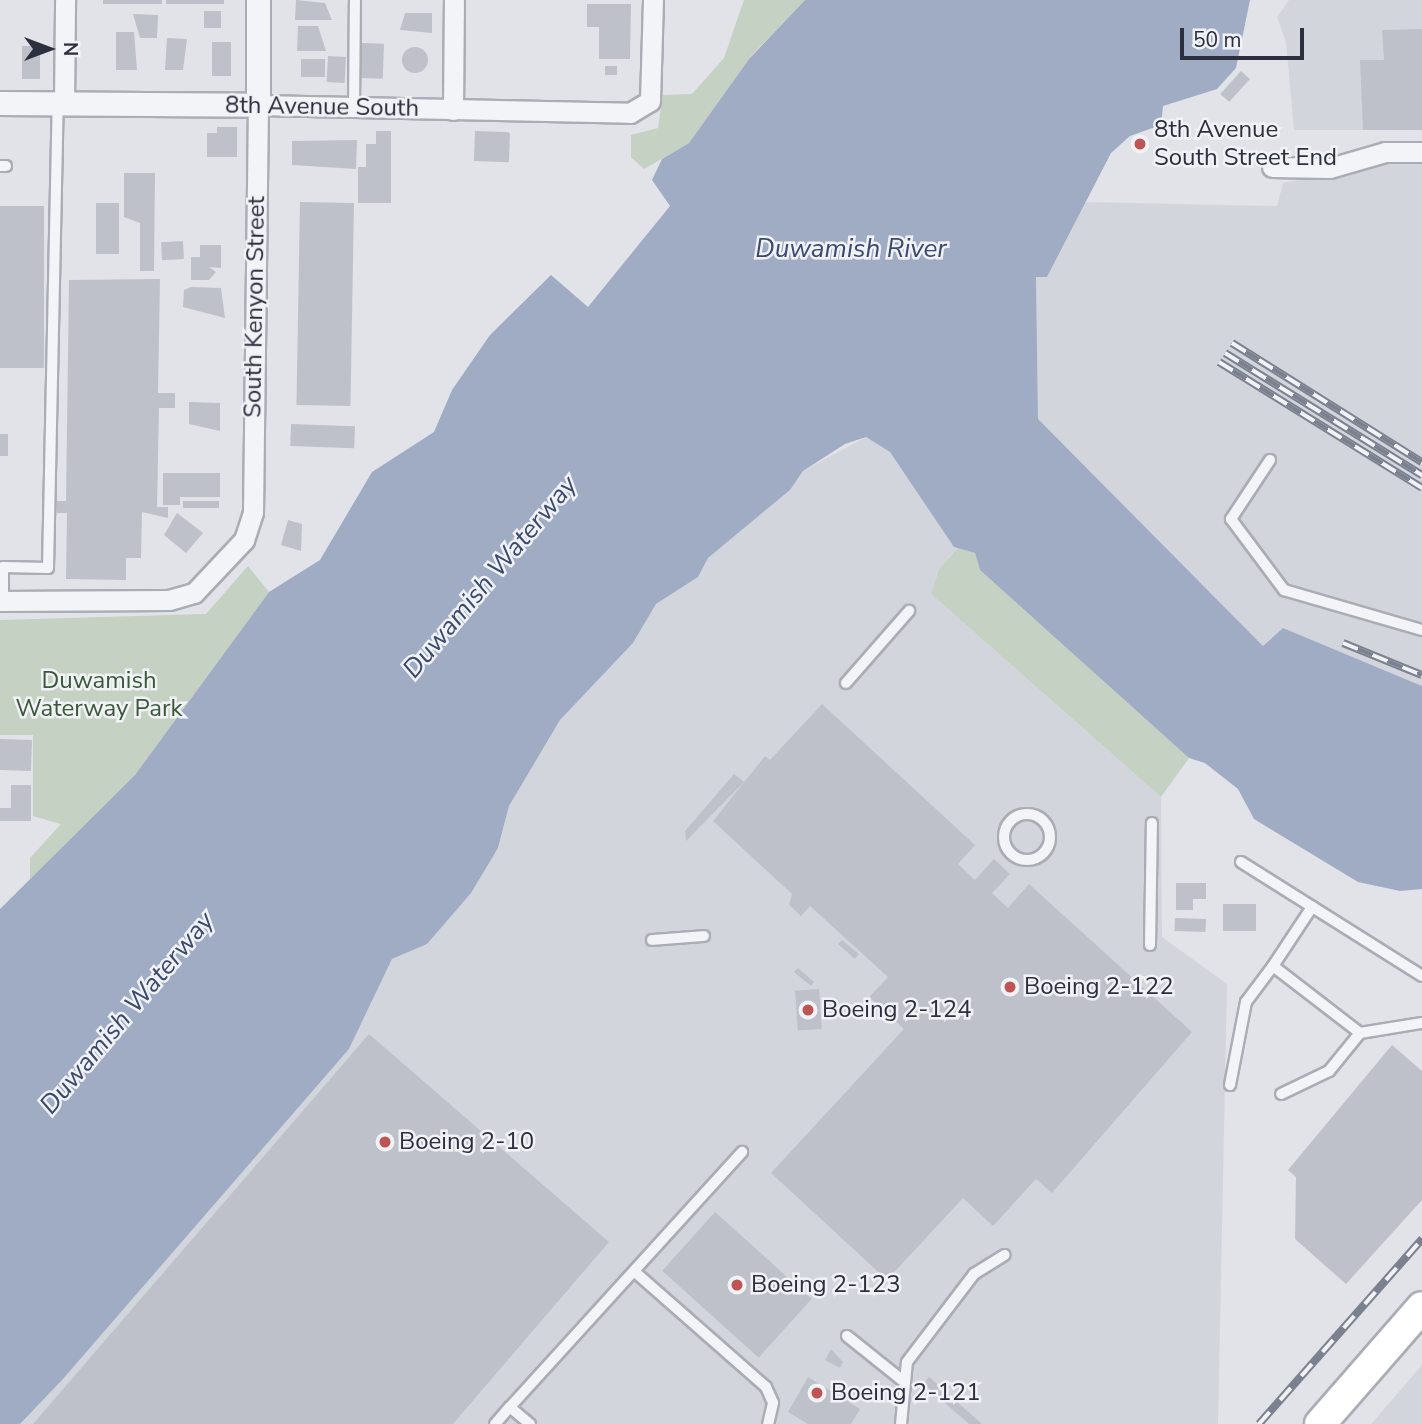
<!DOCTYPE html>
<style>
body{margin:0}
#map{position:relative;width:1422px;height:1424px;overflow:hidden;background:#e1e3e8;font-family:"Nunito Sans",sans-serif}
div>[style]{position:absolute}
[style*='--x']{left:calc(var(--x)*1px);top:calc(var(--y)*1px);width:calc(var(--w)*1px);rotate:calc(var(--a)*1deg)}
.built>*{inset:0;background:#d3d5dd}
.green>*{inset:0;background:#c4d1c3}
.water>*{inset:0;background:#a0acc4}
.building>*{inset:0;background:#bfc1ca;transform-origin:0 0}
.round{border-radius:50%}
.roads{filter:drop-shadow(2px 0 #aaadb5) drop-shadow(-2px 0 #aaadb5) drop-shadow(0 2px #aaadb5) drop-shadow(0 -2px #aaadb5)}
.service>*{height:10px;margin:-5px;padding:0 5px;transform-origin:5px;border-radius:5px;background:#f3f4f7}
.service>.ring{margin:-5px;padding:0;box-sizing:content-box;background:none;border:10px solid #f3f4f7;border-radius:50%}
.minor>*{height:19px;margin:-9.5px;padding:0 9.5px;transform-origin:9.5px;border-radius:9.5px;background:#f3f4f7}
.tertiary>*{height:23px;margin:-11.5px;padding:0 11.5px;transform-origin:11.5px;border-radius:11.5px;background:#f3f4f7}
.primary>*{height:30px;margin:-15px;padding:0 15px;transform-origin:15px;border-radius:15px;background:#fff}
.rail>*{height:8px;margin-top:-4px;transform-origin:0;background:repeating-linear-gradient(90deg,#f0f2f6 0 16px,#7c8190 0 32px);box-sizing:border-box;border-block:2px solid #7c8190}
.dots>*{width:19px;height:19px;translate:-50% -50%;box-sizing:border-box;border:4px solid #f0f2f6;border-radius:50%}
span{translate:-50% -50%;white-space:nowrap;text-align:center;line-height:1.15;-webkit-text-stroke:5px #f0f2f6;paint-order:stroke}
.street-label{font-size:24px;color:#2b2f3e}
.poi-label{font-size:24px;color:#2b2f3e}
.left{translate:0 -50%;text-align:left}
.park-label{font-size:24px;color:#3b583a}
.water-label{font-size:26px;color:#3a496d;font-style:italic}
.north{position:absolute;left:14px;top:14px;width:70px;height:70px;-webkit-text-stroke:5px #f0f2f6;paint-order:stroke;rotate:90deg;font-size:19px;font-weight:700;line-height:28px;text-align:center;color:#2b2f3e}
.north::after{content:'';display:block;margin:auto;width:24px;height:32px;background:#2b2f3e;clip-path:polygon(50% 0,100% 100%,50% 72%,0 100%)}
.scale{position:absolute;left:1180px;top:28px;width:124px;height:32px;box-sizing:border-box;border:4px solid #2b2f3e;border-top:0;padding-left:9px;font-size:21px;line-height:24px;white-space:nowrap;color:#2b2f3e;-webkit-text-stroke:5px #f0f2f6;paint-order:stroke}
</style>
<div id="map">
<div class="built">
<i style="clip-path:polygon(1289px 0,1422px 0,1422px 130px,1294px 130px,1286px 42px,1277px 17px)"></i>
<i style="clip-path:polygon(1386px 163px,1422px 163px,1422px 686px,1283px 628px,1264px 647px,1038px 420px,1036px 277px,1047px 277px,1086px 202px,1277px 206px,1283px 183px)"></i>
<i style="clip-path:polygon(866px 437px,890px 452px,958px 548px,939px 569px,931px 594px,1161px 797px,1162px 937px,1227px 984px,1218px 1424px,20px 1424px,349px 1049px,392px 959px,427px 944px,498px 849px,509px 806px,560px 720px,633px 643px,656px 604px,698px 577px,708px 558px,790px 490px,803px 471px)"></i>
<i style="clip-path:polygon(1422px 1365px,1422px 1424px,1371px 1424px)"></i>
</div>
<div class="green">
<i style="clip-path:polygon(744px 0,805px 0,751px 56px,689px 143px,644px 169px,631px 157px,631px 135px,658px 128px,663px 95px,692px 94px,724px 58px)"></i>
<i style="clip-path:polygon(958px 548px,975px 553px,980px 570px,1189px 758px,1161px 797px,931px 594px,939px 569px)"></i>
<i style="clip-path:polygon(248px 566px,269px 592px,135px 775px,30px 880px,30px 858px,61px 824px,33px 816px,33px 735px,0 735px,0 620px,206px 614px)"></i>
</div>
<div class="water">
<i style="clip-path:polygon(805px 0,1250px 0,1236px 68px,1217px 89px,1163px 106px,1161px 125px,1130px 136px,1111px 153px,1047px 277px,1036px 277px,1038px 419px,1263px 646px,1283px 628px,1422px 686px,1422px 889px,1400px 891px,1358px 882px,1254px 819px,1238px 789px,1205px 763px,1189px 758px,980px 570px,975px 553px,954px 547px,890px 452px,866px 437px,845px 444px,803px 471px,790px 490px,708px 558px,698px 577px,656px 604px,633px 643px,560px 720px,509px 806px,498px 848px,471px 893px,427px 944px,392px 959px,349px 1049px,62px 1380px,20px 1424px,0 1424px,0 909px,135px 775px,269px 592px,320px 560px,372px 472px,434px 432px,452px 390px,490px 335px,551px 275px,588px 307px,670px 206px,652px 180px,662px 159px,689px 143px,749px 59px)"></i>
</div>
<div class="building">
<i style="left:103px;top:0;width:59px;height:4px"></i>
<i style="left:166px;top:0;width:58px;height:4px"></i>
<i style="clip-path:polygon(296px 0,325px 3px,332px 20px,295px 20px)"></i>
<i style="clip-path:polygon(587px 4px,631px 4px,630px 59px,599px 59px,599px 27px,587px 27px)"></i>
<i style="left:204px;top:11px;width:17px;height:17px"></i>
<i style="clip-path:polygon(405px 13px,432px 13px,432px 33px,400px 30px)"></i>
<i style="clip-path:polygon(133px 14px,158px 15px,157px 38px,140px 38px)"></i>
<i style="clip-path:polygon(298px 26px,318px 26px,326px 51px,297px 51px)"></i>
<i style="clip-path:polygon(1422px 29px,1422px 130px,1363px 130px,1360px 60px,1384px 60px,1382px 30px)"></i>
<i style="clip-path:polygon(116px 32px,134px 32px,137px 70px,116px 70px)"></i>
<i style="clip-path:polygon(167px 38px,187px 39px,183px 70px,165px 70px)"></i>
<i style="left:212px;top:42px;width:19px;height:34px"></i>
<i style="left:361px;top:43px;width:23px;height:35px;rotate:2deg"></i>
<i style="left:22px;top:46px;width:18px;height:33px"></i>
<i class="round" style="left:402px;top:47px;width:26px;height:26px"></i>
<i style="left:328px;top:56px;width:18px;height:26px;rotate:3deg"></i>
<i style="left:301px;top:59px;width:24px;height:18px"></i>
<i style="left:605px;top:66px;width:12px;height:9px"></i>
<i style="left:1241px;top:71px;width:12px;height:31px;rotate:42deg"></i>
<i style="clip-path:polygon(217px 127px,237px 127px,237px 157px,207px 157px,207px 133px,217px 133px)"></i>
<i style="clip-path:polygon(376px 131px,391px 131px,391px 203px,358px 203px,358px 167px,366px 167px,366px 144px,376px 144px)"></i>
<i style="left:475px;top:131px;width:35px;height:30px;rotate:2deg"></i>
<i style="clip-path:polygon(357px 140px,356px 169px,292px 165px,292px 141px)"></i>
<i style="clip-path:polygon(124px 173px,155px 173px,154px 271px,140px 271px,140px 223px,124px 217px)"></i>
<i style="left:300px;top:202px;width:54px;height:203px;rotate:1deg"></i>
<i style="left:96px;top:203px;width:23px;height:51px"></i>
<i style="left:0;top:206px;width:44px;height:162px"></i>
<i style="left:183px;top:241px;width:18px;height:22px;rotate:87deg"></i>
<i style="clip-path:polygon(200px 245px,221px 245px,221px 268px,209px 267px,216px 272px,209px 280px,191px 280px,191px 257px,200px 257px)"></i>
<i style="clip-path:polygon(160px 279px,158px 393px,175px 393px,175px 408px,159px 408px,157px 507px,168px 507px,168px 518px,142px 512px,141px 558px,126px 558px,126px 580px,66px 579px,67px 513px,57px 513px,57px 501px,66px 501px,69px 280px)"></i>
<i style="clip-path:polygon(191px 287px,221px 288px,225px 318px,183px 307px,184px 290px)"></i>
<i style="clip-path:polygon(189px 402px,220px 403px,220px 431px,189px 424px)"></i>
<i style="left:291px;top:424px;width:64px;height:22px;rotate:2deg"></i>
<i style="left:0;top:434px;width:8px;height:22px"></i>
<i style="clip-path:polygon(163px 473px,220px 473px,220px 497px,180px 497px,180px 505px,163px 505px)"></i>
<i style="left:183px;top:501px;width:36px;height:7px"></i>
<i style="clip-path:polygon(177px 513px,203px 533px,186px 553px,164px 535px)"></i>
<i style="clip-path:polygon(288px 520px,302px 524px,301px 551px,281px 545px)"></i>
<i style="clip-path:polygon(822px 704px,975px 845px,958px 864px,975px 880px,994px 859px,1010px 874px,992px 893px,1008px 908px,1029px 884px,1192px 1032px,1052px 1193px,1036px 1179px,993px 1226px,963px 1198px,887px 1280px,771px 1173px,904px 1029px,869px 997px,888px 977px,810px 906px,801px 916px,789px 905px,792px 894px,713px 821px,765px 756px,770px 760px)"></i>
<i style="left:0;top:739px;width:32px;height:31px;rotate:2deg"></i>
<i style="clip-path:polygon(734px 774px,744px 782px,686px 841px,685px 831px)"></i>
<i style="clip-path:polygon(11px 785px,31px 785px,31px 821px,0 821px,0 808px,11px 808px)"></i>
<i style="clip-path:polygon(1176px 883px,1206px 883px,1206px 899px,1193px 899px,1193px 910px,1176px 910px)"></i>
<i style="left:1223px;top:904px;width:33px;height:27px"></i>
<i style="left:1175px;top:918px;width:31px;height:13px;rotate:2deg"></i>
<i style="clip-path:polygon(842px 940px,859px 954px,855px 959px,838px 944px)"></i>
<i style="clip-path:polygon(798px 968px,814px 982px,811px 986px,794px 972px)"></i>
<i style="left:819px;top:989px;width:40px;height:24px;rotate:86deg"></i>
<i style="clip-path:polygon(369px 1034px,609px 1242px,453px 1424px,33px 1424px)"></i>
<i style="clip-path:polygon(1392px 1045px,1422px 1071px,1422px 1200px,1346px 1284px,1295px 1239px,1296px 1177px,1288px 1170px)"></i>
<i style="left:715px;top:1212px;width:130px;height:79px;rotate:42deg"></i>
<i style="clip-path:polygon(831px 1349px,843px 1362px,840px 1368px,825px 1360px)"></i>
<i style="clip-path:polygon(808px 1377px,860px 1409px,851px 1424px,808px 1424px,788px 1412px)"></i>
<i style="clip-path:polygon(929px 1377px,982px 1424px,969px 1424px,923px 1384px)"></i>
</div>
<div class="roads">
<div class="service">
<i style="--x:354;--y:108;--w:108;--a:-89.5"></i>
<i style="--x:0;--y:166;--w:6;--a:0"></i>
<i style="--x:1270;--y:460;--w:71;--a:123.5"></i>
<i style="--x:1231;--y:519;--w:89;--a:53.3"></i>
<i style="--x:1284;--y:590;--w:144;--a:16.2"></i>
<i style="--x:3;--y:601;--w:34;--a:-90"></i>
<i style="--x:3;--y:567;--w:45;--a:1.3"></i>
<i style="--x:48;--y:568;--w:464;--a:-88.8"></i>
<i style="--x:846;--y:683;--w:96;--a:-48.8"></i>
<i class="ring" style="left:1004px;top:814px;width:36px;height:36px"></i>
<i style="--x:1241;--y:862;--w:214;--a:32.2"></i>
<i style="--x:652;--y:940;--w:52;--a:-4.4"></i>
<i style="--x:1150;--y:945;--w:122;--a:-89.1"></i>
<i style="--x:1273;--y:966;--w:71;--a:-56.5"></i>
<i style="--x:1360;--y:1033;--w:63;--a:-9.2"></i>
<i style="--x:1230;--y:1085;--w:85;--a:-79.1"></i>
<i style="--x:1246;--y:1002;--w:45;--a:-53.1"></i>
<i style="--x:1273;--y:966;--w:110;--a:37.6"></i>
<i style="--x:1360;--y:1033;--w:49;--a:129.2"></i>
<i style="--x:1329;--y:1071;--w:53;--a:154.4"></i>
<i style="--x:635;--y:1272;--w:174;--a:41.3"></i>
<i style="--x:766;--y:1387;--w:17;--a:66"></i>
<i style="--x:773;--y:1403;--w:22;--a:103"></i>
<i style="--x:847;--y:1336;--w:70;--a:38.7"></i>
<i style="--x:495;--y:1424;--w:23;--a:-49"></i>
<i style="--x:530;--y:1424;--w:26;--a:-140"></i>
<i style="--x:510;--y:1407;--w:345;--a:-47.7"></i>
<i style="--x:901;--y:1424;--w:62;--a:-84.5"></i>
<i style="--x:907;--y:1362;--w:111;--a:-52.7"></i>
<i style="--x:974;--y:1274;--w:36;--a:-32"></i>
</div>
<div class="minor">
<i style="--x:64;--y:104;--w:104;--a:-89.4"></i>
<i style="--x:453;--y:110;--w:110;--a:-89.5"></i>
<i style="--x:1272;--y:167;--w:58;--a:1"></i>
<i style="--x:1330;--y:168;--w:57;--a:-16.2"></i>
<i style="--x:1385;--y:152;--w:37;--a:0"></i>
<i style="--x:0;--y:601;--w:169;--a:-0.3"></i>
<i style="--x:169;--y:600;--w:26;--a:-16"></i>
<i style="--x:194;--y:593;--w:73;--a:-46.7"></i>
<i style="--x:244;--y:540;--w:28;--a:-72"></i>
<i style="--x:253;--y:513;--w:408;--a:-89.3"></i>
<i style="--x:258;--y:105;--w:372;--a:1.2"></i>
<i style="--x:630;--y:113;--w:23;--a:-31"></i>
<i style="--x:650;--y:101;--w:101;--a:-88.3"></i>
</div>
<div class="tertiary">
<i style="--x:0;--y:103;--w:258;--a:0.4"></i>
<i style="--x:258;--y:105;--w:105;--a:-90"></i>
</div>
<div class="primary">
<i style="--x:1320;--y:1424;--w:155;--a:-48.9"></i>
</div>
</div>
<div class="rail">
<i style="--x:1232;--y:343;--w:224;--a:32.1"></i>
<i style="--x:1225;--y:353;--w:232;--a:31.8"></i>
<i style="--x:1219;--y:362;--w:239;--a:31.8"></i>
<i style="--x:1343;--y:643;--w:85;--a:22.1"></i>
<i style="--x:1259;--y:1424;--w:247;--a:-48.6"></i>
</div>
<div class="dots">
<i style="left:1140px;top:144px;background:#bf5454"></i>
<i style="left:1010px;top:987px;background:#bf5454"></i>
<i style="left:808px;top:1010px;background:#bf5454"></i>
<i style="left:385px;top:1142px;background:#bf5454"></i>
<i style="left:737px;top:1285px;background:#bf5454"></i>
<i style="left:817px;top:1393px;background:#bf5454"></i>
</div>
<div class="street-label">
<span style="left:322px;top:107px;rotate:1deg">8th Avenue South</span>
<span style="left:255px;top:307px;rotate:-89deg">South Kenyon Street</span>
</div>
<div class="poi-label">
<span class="left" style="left:1154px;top:144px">8th Avenue<br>South Street End</span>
<span class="left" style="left:1024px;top:987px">Boeing 2-122</span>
<span class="left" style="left:822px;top:1010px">Boeing 2-124</span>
<span class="left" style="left:399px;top:1142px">Boeing 2-10</span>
<span class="left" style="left:751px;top:1285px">Boeing 2-123</span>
<span class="left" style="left:831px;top:1393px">Boeing 2-121</span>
</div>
<div class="park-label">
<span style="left:99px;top:695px">Duwamish<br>Waterway Park</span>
</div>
<div class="water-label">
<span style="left:851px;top:249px">Duwamish River</span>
<span style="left:490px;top:577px;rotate:-50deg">Duwamish Waterway</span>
<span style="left:127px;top:1013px;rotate:-50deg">Duwamish Waterway</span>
</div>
<div class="north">N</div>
<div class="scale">50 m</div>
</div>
